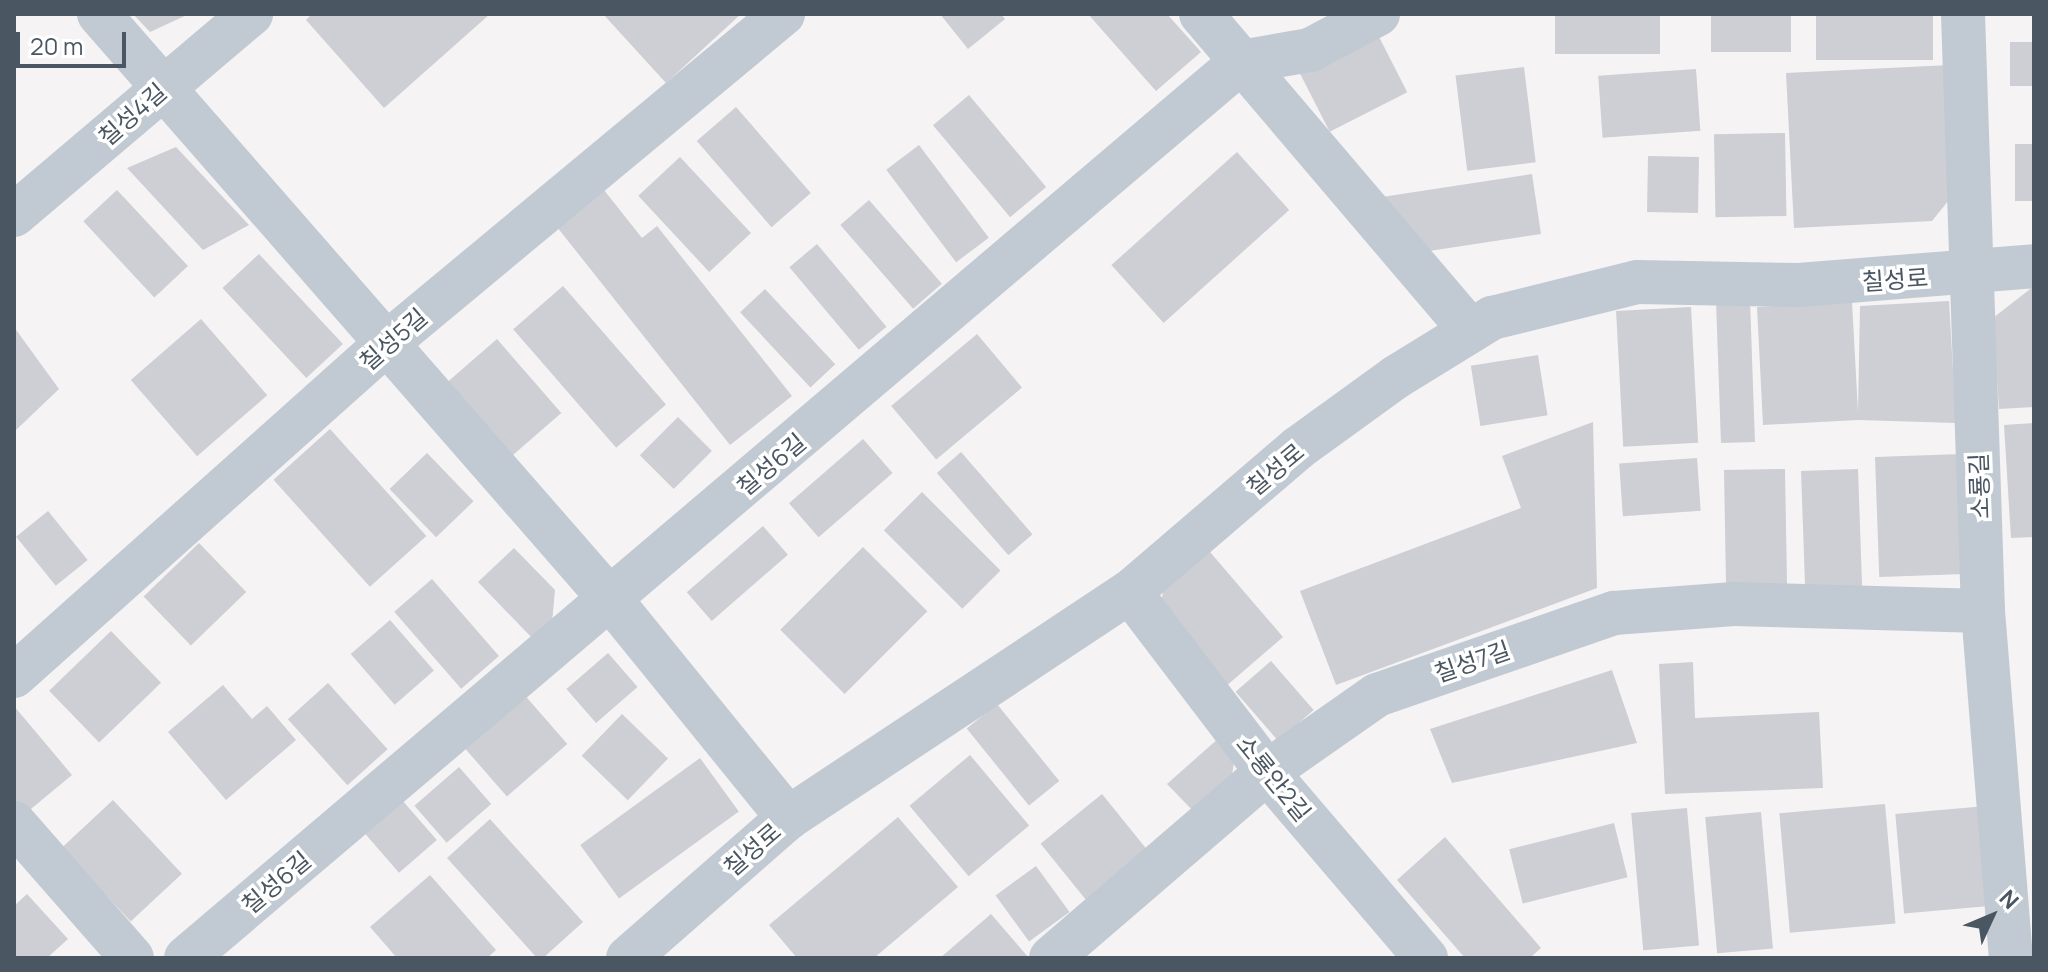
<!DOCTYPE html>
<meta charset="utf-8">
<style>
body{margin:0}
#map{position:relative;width:2048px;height:972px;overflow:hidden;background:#f5f3f3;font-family:Manrope,"Noto Sans KR",sans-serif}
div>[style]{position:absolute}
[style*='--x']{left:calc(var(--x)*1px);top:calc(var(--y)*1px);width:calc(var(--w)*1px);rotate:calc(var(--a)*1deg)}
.building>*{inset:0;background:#cdcfd5;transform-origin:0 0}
.minor>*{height:44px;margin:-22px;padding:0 22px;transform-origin:22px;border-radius:22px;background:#c1cad2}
span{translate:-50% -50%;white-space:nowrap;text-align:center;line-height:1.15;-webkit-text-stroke:7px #fff;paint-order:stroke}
.street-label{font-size:24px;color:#4a5661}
.frame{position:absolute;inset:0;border:16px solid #4a5661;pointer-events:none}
.north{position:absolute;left:1952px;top:876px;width:80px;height:80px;-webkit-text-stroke:6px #fff;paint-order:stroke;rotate:46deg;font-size:22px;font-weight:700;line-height:32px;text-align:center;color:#4a5661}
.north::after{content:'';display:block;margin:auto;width:28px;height:36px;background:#4a5661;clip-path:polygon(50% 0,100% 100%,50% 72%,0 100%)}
.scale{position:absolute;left:16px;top:32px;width:110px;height:36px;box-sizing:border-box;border:4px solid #4a5661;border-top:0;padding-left:10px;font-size:24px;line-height:28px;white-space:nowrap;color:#4a5661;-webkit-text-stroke:6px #fff;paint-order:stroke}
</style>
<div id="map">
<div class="building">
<i style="clip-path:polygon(133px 14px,189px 14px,150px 32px)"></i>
<i style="clip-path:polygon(312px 14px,490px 14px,384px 108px,306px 20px)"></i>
<i style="clip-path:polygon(603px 14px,741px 14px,666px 83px)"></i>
<i style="clip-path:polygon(940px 14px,1001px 14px,1005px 19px,968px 49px)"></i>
<i style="clip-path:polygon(1088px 14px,1167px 14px,1201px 52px,1156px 91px)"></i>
<i style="left:1555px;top:14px;width:105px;height:40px"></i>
<i style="left:1711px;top:14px;width:80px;height:38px"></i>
<i style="left:1816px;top:14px;width:117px;height:46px"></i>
<i style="left:1375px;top:29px;width:71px;height:87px;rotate:63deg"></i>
<i style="left:2034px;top:42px;width:44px;height:24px;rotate:90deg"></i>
<i style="clip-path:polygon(1950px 65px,1957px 190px,1932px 221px,1794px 228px,1786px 73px)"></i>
<i style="left:1524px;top:67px;width:96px;height:69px;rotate:83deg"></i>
<i style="left:1696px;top:69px;width:62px;height:98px;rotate:86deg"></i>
<i style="left:969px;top:95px;width:120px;height:47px;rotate:50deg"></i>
<i style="left:736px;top:107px;width:114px;height:52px;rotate:49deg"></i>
<i style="left:1785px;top:133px;width:83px;height:71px;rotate:89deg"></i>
<i style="left:2015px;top:144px;width:19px;height:57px"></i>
<i style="left:919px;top:145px;width:116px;height:41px;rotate:53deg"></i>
<i style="clip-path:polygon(176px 147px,249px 225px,203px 250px,127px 168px)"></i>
<i style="left:1237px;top:152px;width:78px;height:169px;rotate:48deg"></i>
<i style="left:1648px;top:156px;width:51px;height:56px;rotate:1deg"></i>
<i style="left:680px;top:157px;width:104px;height:57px;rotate:47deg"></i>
<i style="clip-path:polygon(1532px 174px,1541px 234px,1416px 253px,1382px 197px)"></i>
<i style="left:117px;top:190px;width:104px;height:46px;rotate:47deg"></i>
<i style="clip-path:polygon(604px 190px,642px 238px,657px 226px,792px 396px,730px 445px,557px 227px)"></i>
<i style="left:869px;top:200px;width:111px;height:38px;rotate:49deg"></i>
<i style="left:817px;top:244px;width:108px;height:36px;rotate:50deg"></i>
<i style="left:259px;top:254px;width:123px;height:50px;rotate:47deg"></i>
<i style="left:563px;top:286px;width:157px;height:66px;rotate:49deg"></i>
<i style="clip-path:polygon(2034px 286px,2034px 407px,1999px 409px,1993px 318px)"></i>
<i style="left:765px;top:289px;width:103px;height:34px;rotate:47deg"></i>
<i style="left:1750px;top:300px;width:142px;height:34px;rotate:88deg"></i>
<i style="clip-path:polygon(1949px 301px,1956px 423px,1858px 420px,1763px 425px,1757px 307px,1852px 302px,1858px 412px,1860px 306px)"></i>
<i style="left:1691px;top:307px;width:136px;height:75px;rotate:87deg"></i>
<i style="left:201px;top:319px;width:101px;height:93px;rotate:49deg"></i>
<i style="clip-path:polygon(14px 327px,59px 389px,16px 430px,14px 427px)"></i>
<i style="left:977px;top:334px;width:70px;height:112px;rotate:50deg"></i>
<i style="left:497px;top:339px;width:98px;height:69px;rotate:49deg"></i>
<i style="left:1538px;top:355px;width:61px;height:68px;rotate:81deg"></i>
<i style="left:678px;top:417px;width:48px;height:54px;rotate:45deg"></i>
<i style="clip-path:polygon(1593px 422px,1597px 588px,1336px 685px,1300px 591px,1521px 508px,1502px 456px)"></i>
<i style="clip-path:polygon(2034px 423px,2034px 537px,2011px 538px,2004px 425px)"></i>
<i style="left:330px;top:429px;width:144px;height:76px;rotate:48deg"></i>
<i style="left:863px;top:439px;width:45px;height:98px;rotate:49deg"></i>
<i style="left:961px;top:452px;width:109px;height:32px;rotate:49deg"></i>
<i style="left:427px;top:453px;width:67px;height:52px;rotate:46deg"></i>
<i style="left:1961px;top:454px;width:120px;height:86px;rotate:88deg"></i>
<i style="left:1697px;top:458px;width:53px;height:78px;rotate:86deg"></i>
<i style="left:1785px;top:469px;width:122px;height:61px;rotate:89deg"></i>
<i style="left:1858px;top:469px;width:118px;height:57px;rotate:88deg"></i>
<i style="left:922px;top:492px;width:111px;height:54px;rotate:45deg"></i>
<i style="left:48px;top:511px;width:63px;height:41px;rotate:51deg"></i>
<i style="left:763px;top:526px;width:38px;height:101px;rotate:49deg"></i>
<i style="left:199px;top:543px;width:68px;height:77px;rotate:46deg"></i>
<i style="clip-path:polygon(1204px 545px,1283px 637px,1225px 687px,1159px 609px,1167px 577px)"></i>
<i style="left:863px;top:547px;width:91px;height:117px;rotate:45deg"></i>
<i style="clip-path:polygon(514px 548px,555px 590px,552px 623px,534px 640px,478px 582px)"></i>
<i style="left:432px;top:579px;width:102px;height:50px;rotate:49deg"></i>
<i style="left:390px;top:620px;width:67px;height:52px;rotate:49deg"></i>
<i style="left:111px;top:631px;width:72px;height:86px;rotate:46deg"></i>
<i style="left:608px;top:653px;width:45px;height:55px;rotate:49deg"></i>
<i style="left:1271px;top:661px;width:65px;height:47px;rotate:49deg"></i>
<i style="clip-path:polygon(1693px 662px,1695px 718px,1819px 712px,1823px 788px,1665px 794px,1659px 664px)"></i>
<i style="clip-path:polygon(1612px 670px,1637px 743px,1452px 783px,1430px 729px)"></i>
<i style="left:328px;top:683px;width:89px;height:54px;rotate:48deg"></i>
<i style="clip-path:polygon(223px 685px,252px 719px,267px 706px,296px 740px,226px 800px,168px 732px)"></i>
<i style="left:522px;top:692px;width:69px;height:80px;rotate:49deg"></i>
<i style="left:997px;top:704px;width:99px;height:39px;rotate:51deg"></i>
<i style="clip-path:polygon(14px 706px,72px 775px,20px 818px,14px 811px)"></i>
<i style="left:622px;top:714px;width:64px;height:58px;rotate:44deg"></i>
<i style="clip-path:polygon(1220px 737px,1235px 756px,1229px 794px,1198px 816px,1167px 784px)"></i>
<i style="left:970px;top:755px;width:92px;height:79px;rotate:50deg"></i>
<i style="left:700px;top:758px;width:66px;height:148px;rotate:54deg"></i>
<i style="left:459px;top:767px;width:49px;height:59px;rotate:49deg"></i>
<i style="left:1102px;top:794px;width:72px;height:79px;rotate:51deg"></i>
<i style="left:113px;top:800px;width:101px;height:70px;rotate:47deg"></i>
<i style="left:402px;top:800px;width:53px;height:50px;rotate:49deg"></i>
<i style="left:1885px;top:804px;width:120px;height:106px;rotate:85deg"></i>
<i style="left:1986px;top:806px;width:100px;height:91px;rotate:85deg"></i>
<i style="left:1687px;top:808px;width:138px;height:56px;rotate:85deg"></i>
<i style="left:1761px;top:812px;width:137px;height:56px;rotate:85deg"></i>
<i style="clip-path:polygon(898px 817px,958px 887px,874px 958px,797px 958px,769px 925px)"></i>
<i style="clip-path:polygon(490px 819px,583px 922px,543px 958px,537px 958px,447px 858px)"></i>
<i style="left:1614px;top:823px;width:56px;height:108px;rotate:76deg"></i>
<i style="clip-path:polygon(1445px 837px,1541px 948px,1530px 958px,1465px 958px,1397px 880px)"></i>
<i style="left:1036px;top:866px;width:57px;height:50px;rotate:54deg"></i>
<i style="clip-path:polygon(430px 875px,496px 950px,487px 958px,397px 958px,370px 927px)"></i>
<i style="clip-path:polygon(27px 894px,68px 939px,47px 958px,14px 958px,14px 906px)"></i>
<i style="clip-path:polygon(991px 914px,1029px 958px,940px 958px)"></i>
</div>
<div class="minor">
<i style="--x:99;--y:14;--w:778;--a:48.86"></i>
<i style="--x:611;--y:600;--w:281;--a:50.9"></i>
<i style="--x:1201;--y:14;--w:416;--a:49.6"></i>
<i style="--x:1963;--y:14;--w:597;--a:88.08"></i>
<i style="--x:1983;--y:611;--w:348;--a:85.4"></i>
<i style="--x:14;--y:215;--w:311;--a:-40.3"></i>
<i style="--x:1130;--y:592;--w:226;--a:52.7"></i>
<i style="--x:1267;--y:772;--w:245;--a:49.5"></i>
<i style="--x:14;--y:676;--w:500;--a:-41.76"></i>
<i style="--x:387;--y:343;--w:515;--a:-39.72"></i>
<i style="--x:14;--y:823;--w:179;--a:48.8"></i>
<i style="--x:186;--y:958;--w:1384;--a:-40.34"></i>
<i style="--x:1241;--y:62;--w:70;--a:-9.9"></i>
<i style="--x:1310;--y:50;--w:77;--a:-27.9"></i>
<i style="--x:628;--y:958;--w:213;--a:-41.2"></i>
<i style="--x:788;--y:818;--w:410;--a:-33.5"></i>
<i style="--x:1130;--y:592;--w:221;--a:-40.6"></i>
<i style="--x:1298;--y:448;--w:121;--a:-35.9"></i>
<i style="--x:1396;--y:377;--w:113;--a:-31.6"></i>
<i style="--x:1492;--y:318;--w:149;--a:-13.9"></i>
<i style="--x:1637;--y:282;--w:162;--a:1.1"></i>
<i style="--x:1799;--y:285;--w:236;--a:-4.6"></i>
<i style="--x:1051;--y:958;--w:285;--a:-40.7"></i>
<i style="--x:1267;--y:772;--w:134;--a:-35"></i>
<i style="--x:1377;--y:695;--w:251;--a:-19.1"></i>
<i style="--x:1614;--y:613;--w:120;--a:-4.3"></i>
<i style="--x:1734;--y:604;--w:249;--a:1.6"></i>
</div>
<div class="street-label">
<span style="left:132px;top:114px;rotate:-41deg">칠성4길</span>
<span style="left:1895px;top:279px;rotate:-4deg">칠성로</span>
<span style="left:393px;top:339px;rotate:-41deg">칠성5길</span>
<span style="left:771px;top:464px;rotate:-40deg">칠성6길</span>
<span style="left:1275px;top:469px;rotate:-40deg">칠성로</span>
<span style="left:1979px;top:486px;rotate:-92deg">소룡길</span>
<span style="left:1472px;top:661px;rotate:-19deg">칠성7길</span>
<span style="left:1274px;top:778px;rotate:51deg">소룡안2길</span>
<span style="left:752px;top:849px;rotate:-41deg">칠성로</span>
<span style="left:276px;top:882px;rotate:-40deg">칠성6길</span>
</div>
<div class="frame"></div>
<div class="north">N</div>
<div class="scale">20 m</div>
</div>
